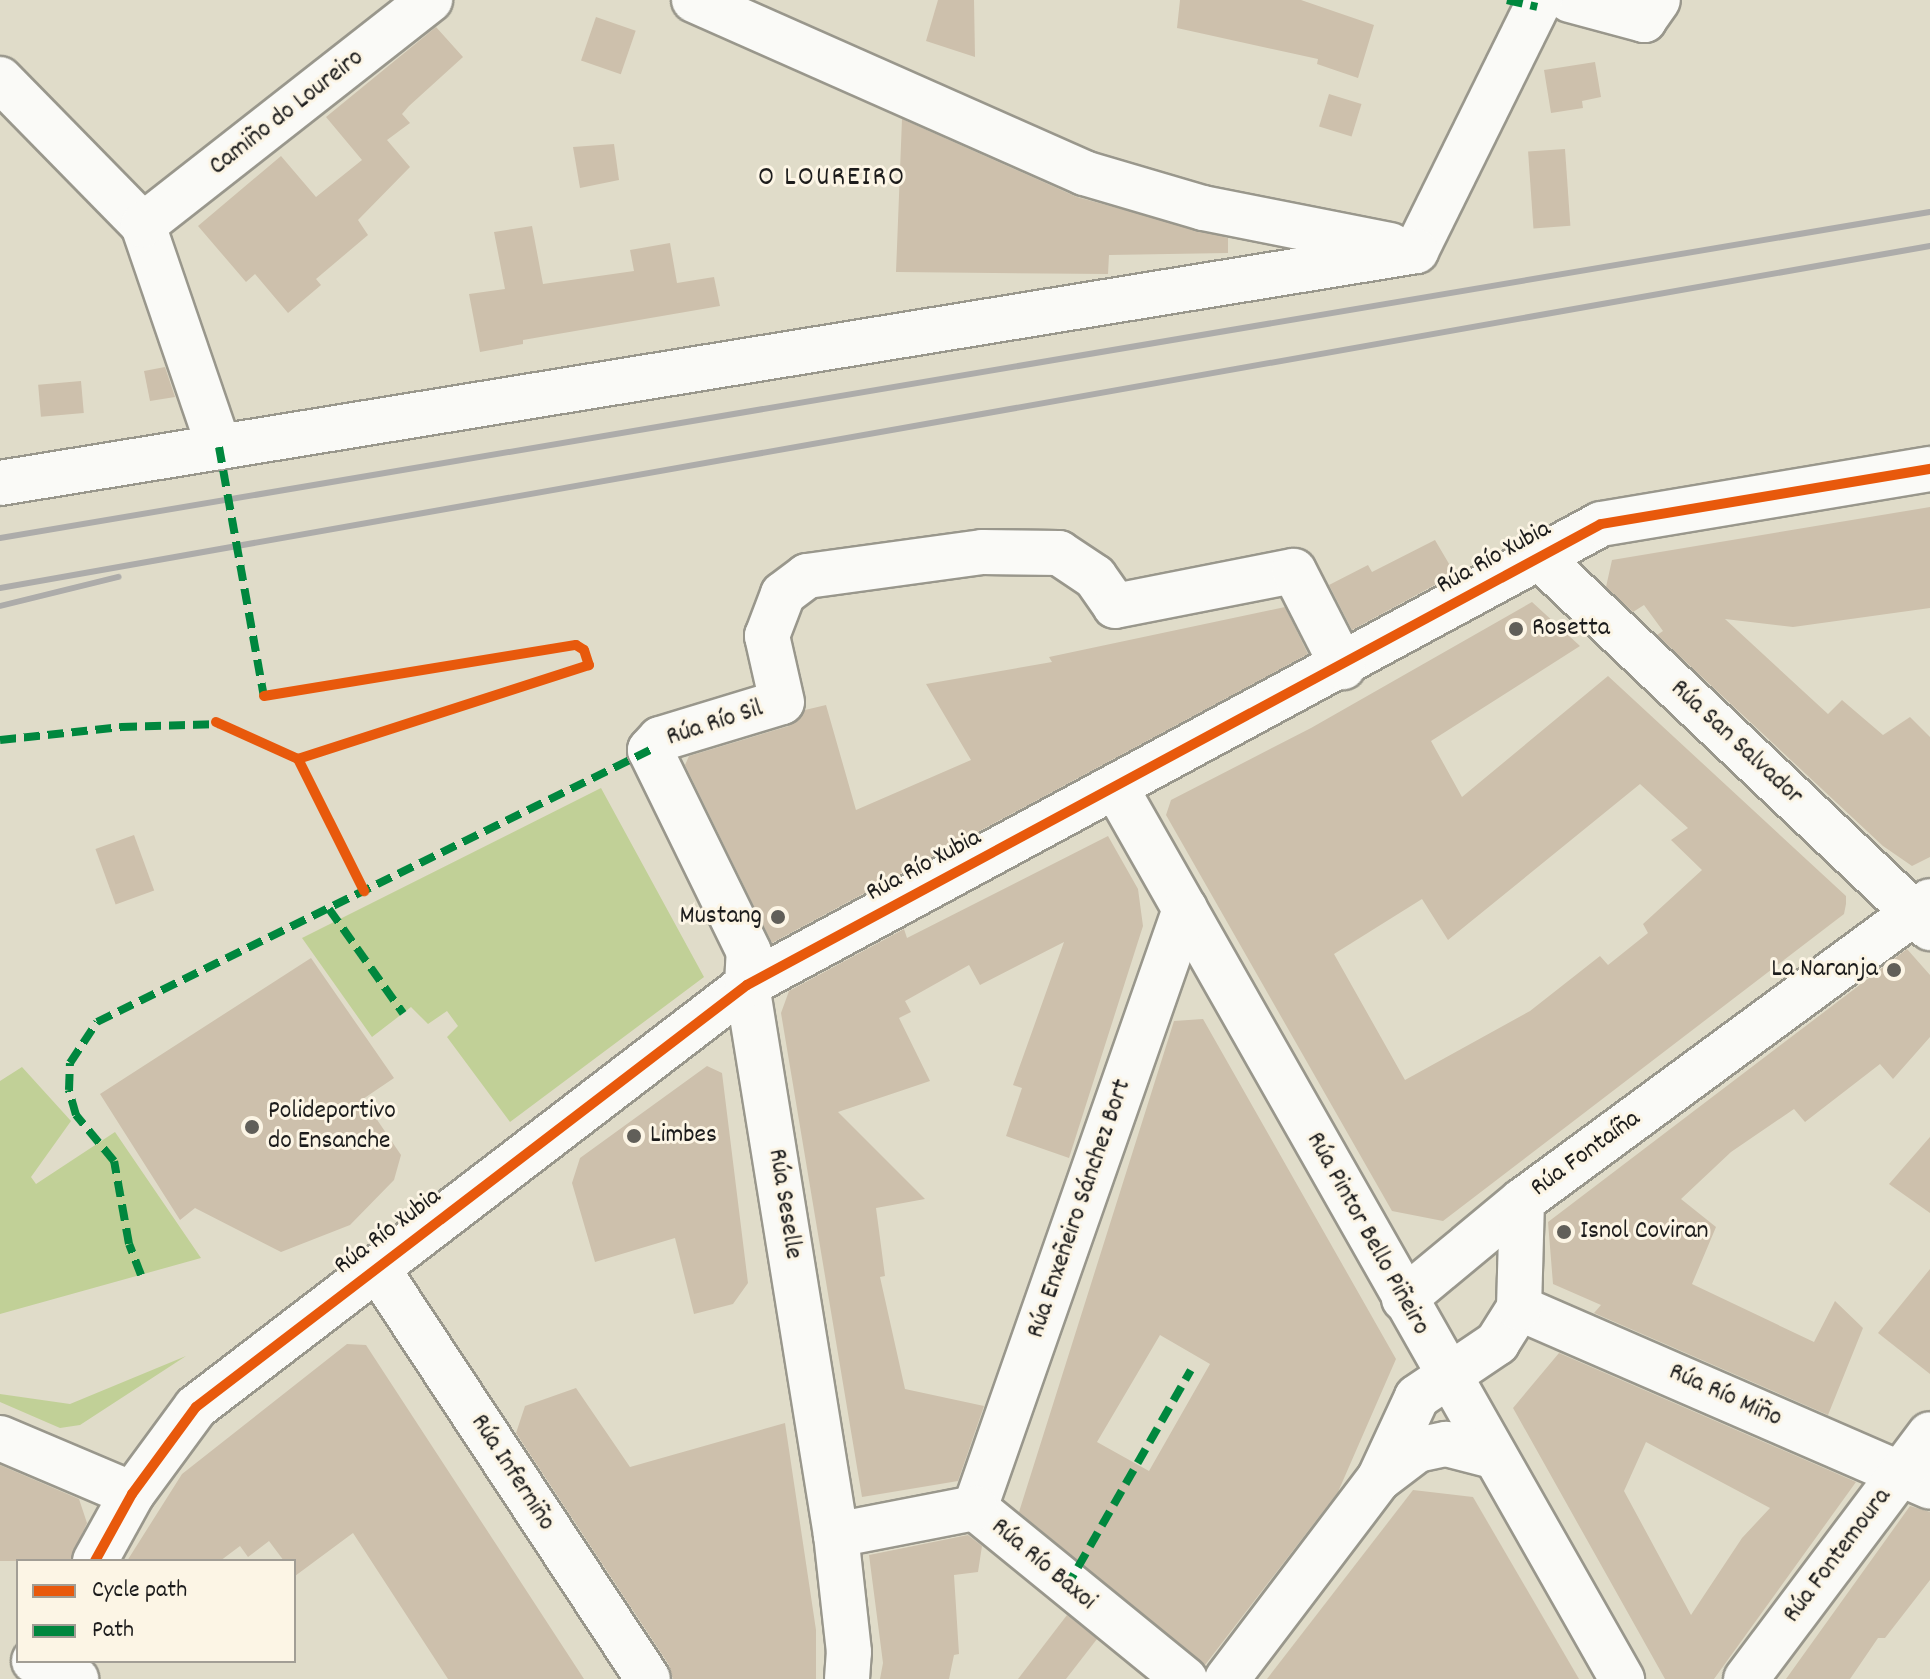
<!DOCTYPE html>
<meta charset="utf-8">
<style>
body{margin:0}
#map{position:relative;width:1930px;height:1679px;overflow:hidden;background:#e0dcc9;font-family:Dekko,sans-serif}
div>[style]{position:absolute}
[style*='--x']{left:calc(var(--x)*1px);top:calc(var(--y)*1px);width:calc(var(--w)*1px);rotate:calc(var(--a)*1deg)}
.green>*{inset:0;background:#c1d097}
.building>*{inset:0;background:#cdc0ac;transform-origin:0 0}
.roads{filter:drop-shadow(2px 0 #99978c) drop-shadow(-2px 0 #99978c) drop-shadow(0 2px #99978c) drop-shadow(0 -2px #99978c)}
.minor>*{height:44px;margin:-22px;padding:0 22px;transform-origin:22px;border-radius:22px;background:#fafaf7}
.rail>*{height:6px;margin:-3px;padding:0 3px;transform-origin:3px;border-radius:3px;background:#adacaa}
.quiet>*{height:8px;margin-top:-4px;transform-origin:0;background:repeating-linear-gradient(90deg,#00873e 0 16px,transparent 0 24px)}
.cycleway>*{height:10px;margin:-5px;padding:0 5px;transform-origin:5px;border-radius:5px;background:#e8590c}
.dots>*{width:22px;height:22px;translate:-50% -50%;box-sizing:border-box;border:4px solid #fcf5e5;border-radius:50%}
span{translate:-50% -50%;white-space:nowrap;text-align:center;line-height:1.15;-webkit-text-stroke:6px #fcf5e5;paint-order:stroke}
.street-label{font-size:26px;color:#1c1c1c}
.poi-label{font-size:26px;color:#1c1c1c}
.left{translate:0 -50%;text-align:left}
.right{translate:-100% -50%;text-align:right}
.neighbourhood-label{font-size:28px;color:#1c1c1c;letter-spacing:2px}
.legend{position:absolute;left:16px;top:1559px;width:280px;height:104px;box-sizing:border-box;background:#fcf5e5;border:2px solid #a29e95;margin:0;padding:10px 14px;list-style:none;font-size:24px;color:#1c1c1c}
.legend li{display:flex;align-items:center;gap:16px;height:40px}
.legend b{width:40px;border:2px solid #a29e95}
</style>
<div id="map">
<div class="green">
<i style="clip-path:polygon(601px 788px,704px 977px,510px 1122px,447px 1037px,458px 1026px,447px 1011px,428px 1024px,411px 1007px,372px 1037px,302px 938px)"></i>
<i style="clip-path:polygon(22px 1067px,71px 1121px,31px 1177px,36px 1184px,115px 1132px,201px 1258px,0 1314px,0 1081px)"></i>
<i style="clip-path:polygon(186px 1356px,80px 1425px,60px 1428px,0 1402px,0 1394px,70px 1404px)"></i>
</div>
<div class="building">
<i style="clip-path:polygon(938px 0,974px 0,975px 57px,926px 41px)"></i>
<i style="clip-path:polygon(1180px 0,1301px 0,1374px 25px,1358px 78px,1317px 64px,1318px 59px,1177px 28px)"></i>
<i style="left:596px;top:17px;width:42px;height:46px;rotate:19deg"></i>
<i style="clip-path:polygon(436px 27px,463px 57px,409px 106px,402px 114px,410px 123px,387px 140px,410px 167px,358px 220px,368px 235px,316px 279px,321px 285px,288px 313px,255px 274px,246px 282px,198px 226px,281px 156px,316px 197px,362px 160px,326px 117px)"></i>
<i style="clip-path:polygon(1595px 62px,1601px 97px,1582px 101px,1583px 108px,1551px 113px,1544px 70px)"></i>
<i style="left:1329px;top:94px;width:34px;height:34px;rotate:17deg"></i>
<i style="clip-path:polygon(902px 119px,1077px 197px,1228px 238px,1228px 253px,1109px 255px,1108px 274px,896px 272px)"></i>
<i style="clip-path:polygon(614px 144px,619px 180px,580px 188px,573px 147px)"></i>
<i style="left:1565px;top:149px;width:77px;height:37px;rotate:86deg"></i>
<i style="clip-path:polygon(532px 226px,543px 284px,634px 271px,630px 250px,670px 243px,677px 283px,714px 277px,720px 306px,523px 340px,523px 344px,480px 352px,469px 294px,505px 289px,494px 232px)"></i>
<i style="clip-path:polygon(165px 367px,175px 397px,150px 401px,144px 371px)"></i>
<i style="left:81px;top:381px;width:32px;height:43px;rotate:85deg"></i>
<i style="clip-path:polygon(1930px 507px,1930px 608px,1793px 627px,1725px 619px,1828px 714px,1842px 700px,1883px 735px,1910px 717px,1930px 737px,1930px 857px,1912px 866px,1883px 846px,1657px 635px,1663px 631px,1644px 605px,1633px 612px,1606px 587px,1612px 560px)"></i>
<i style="clip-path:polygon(1435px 540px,1455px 574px,1352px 630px,1329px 585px,1368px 565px,1372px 572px)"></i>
<i style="clip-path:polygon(evenodd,1532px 602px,1580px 646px,1431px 741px,1462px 797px,1608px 676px,1846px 896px,1846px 904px,1844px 914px,1443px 1221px,1392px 1211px,1166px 815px,1171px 800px,1311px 728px,1532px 602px,1640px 784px,1688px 828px,1671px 840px,1702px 870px,1643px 924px,1648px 933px,1608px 965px,1600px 956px,1530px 1011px,1405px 1080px,1334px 954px,1422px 899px,1448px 940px,1640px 784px)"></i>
<i style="clip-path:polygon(1285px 607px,1308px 654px,772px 943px,685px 765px,689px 756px,789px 726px,805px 710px,826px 705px,856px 810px,971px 760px,926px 684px,1052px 662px,1049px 657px)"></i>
<i style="left:134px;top:835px;width:59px;height:41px;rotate:70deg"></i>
<i style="clip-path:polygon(1108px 836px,1138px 889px,1143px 926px,1069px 1158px,1006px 1136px,1022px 1088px,1013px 1085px,1064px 942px,980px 985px,969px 965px,905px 1001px,911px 1012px,899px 1018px,930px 1081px,838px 1112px,925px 1199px,876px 1208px,885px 1276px,880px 1277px,905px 1389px,984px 1406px,958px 1481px,862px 1497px,781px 1013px,789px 991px,904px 929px,907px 938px)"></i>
<i style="clip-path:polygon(1907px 949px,1930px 975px,1930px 1037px,1893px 1079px,1880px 1064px,1805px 1122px,1794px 1109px,1731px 1152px,1681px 1199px,1716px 1227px,1692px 1284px,1814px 1342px,1835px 1301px,1863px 1328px,1828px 1415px,1594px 1313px,1601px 1305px,1553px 1284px,1548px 1222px)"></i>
<i style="clip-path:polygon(311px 958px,394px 1078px,363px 1099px,401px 1155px,394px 1180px,350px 1225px,281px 1252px,195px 1208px,180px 1220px,100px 1094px)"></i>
<i style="clip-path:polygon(evenodd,1203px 1019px,1396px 1359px,1338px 1492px,1205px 1665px,1019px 1512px,1174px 1021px,1203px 1019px,1160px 1335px,1210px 1364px,1149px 1471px,1097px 1442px,1160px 1335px)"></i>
<i style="clip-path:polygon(707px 1066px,722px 1073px,748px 1283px,733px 1304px,694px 1314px,675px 1238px,595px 1262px,572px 1183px,580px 1158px)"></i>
<i style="clip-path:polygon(1930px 1137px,1930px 1213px,1889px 1184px)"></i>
<i style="clip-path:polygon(1930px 1269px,1930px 1374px,1878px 1333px)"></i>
<i style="clip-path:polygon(347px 1344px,366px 1345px,584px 1679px,448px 1679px,353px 1533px,295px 1576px,294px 1561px,284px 1561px,269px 1541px,248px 1557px,240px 1546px,220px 1561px,127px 1561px,182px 1474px)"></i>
<i style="clip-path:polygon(evenodd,1559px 1353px,1856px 1482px,1714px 1679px,1665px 1679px,1513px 1408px,1559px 1353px,1646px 1442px,1770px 1508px,1742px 1538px,1691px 1615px,1624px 1491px,1646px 1442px)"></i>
<i style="clip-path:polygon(576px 1388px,630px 1467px,785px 1423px,816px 1630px,816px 1679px,673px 1679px,669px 1665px,516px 1433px,525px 1406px)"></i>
<i style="clip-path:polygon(0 1465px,79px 1499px,87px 1523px,70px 1561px,0 1561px)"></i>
<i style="clip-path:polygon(1413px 1490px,1473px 1497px,1579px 1679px,1267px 1679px)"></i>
<i style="clip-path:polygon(1910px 1506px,1930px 1512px,1930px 1580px,1885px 1638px,1878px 1638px,1850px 1679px,1786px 1679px)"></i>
<i style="clip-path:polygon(968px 1535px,982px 1546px,978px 1572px,954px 1575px,959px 1654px,954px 1655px,949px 1679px,880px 1679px,883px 1663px,869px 1555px)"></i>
<i style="clip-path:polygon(1067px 1615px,1097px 1639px,1066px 1679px,1018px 1679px)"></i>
</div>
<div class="roads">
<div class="minor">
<i style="--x:694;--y:0;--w:427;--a:23.9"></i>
<i style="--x:1084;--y:173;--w:124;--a:16.4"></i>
<i style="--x:1203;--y:208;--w:191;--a:11.2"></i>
<i style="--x:1570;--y:0;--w:77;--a:15.1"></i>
<i style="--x:1644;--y:20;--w:24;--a:-55"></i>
<i style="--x:0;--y:79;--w:204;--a:45.6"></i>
<i style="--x:143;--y:225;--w:235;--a:71.1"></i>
<i style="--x:143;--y:225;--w:365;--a:-38.1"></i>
<i style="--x:1416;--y:251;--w:280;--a:-63.7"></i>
<i style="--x:0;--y:483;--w:1435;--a:-9.3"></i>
<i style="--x:1540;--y:558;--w:538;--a:43.49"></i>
<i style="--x:1116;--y:788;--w:1025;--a:60.41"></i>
<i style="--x:377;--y:1268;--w:492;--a:56.6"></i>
<i style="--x:1404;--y:1299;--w:153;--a:-39.7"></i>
<i style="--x:1522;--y:1201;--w:506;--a:-36.33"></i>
<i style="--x:1519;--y:1308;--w:448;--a:23.5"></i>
<i style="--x:0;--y:1438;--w:143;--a:23"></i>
<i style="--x:1379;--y:1479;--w:48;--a:-37.3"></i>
<i style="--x:1417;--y:1450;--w:30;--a:-12"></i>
<i style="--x:1446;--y:1444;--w:49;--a:14.3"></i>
<i style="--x:975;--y:1508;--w:635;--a:-70.68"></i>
<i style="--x:975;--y:1508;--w:271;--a:39.2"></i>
<i style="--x:836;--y:1535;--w:142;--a:-11"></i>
<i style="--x:95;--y:1561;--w:77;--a:-61.1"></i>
<i style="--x:132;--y:1494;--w:108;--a:-53.7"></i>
<i style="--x:196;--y:1407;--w:694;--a:-37.45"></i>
<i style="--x:747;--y:985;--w:970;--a:-28.36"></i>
<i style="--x:1601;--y:524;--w:334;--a:-9.5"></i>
<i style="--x:34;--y:1661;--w:46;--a:23.2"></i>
<i style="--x:847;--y:1679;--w:27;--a:-86"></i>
<i style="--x:849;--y:1652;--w:118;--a:-96.3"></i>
<i style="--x:836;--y:1535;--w:557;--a:-99.19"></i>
<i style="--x:747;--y:985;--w:33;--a:-87"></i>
<i style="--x:749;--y:952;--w:225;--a:-116.1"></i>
<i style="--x:650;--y:750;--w:15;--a:-48"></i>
<i style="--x:660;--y:739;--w:127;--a:-16.9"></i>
<i style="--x:782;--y:702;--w:68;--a:-102.8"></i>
<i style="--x:767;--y:636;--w:45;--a:-69.1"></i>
<i style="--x:783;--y:594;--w:30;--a:-37"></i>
<i style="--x:807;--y:576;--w:177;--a:-7.8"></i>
<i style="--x:982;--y:552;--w:77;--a:0.7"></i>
<i style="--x:1059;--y:553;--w:43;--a:33.7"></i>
<i style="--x:1095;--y:577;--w:35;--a:55"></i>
<i style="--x:1115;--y:606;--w:182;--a:-11.1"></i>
<i style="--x:1294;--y:571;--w:108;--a:63"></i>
<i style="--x:1227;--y:1679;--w:251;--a:-52.8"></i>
<i style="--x:1379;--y:1479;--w:90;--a:-65.1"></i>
<i style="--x:1417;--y:1397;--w:97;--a:-34"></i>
<i style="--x:1497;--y:1343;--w:41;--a:-57.8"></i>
<i style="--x:1519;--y:1308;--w:107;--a:-88.4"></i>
<i style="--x:1746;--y:1679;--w:306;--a:-53.1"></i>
</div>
</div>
<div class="rail">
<i style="--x:0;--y:538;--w:1957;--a:-9.59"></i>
<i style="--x:0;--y:588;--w:1960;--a:-10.05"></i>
<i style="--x:0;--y:606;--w:122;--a:-13.8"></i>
</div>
<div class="quiet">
<i style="--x:1507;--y:0;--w:31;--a:13"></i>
<i style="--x:219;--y:447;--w:253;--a:79.8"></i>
<i style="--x:264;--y:696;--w:8;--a:-14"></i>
<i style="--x:0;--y:740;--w:122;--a:-6.1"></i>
<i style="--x:121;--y:727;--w:100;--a:-1.7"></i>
<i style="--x:329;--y:909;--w:128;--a:54.6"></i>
<i style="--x:141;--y:1275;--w:33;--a:-111"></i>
<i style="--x:129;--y:1244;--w:84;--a:-100.2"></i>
<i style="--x:114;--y:1161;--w:60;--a:-129.6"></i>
<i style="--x:76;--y:1115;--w:26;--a:-106"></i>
<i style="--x:69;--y:1090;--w:27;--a:-88"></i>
<i style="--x:70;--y:1063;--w:49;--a:-56.6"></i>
<i style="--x:97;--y:1022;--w:616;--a:-26.19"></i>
<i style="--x:1066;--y:1588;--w:251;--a:-60.2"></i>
</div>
<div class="cycleway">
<i style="--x:264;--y:696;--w:316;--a:-9.3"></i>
<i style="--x:576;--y:645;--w:9;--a:32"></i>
<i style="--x:584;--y:650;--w:16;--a:72"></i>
<i style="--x:589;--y:665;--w:306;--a:162.1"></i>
<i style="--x:216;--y:722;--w:90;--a:24.3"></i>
<i style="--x:298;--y:759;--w:148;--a:63.4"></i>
<i style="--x:95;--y:1561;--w:77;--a:-61.1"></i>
<i style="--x:132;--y:1494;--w:108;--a:-53.7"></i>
<i style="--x:196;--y:1407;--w:694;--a:-37.45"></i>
<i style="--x:747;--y:985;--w:970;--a:-28.36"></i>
<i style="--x:1601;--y:524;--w:334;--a:-9.5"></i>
</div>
<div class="dots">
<i style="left:1516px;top:629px;background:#615f59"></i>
<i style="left:778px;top:917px;background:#615f59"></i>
<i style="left:1894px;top:970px;background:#615f59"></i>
<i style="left:252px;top:1127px;background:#615f59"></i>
<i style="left:634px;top:1136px;background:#615f59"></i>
<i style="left:1564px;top:1232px;background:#615f59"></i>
</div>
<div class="street-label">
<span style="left:287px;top:113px;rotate:-38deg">Camiño do Loureiro</span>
<span style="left:1494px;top:558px;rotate:-29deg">Rúa Río Xubia</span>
<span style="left:715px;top:724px;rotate:-18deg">Rúa Río Sil</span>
<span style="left:1736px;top:743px;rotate:43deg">Rúa San Salvador</span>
<span style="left:924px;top:866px;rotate:-28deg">Rúa Río Xubia</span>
<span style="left:1586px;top:1154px;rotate:-36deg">Rúa Fontaíña</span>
<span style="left:784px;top:1204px;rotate:81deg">Rúa Seselle</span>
<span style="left:1080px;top:1209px;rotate:-71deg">Rúa Enxeñeiro Sánchez Bort</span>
<span style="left:388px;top:1232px;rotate:-37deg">Rúa Río Xubia</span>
<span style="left:1367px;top:1234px;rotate:61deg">Rúa Pintor Bello Piñeiro</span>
<span style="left:1725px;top:1396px;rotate:24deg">Rúa Río Miño</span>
<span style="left:512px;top:1473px;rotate:57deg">Rúa Inferniño</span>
<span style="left:1838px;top:1556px;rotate:-53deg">Rúa Fontemoura</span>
<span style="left:1043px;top:1565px;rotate:40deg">Rúa Río Baxoi</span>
</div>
<div class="poi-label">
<span class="left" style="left:1532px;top:629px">Rosetta</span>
<span class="right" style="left:762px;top:917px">Mustang</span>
<span class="right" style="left:1878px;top:970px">La Naranja</span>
<span class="left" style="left:268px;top:1127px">Polideportivo<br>do Ensanche</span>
<span class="left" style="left:650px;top:1136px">Limbes</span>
<span class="left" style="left:1580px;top:1232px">Isnol Coviran</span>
</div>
<div class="neighbourhood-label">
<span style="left:832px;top:179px">O LOUREIRO</span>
</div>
<ul class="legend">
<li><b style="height:10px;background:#e8590c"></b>Cycle path</li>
<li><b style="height:10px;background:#00873e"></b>Path</li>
</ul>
</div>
